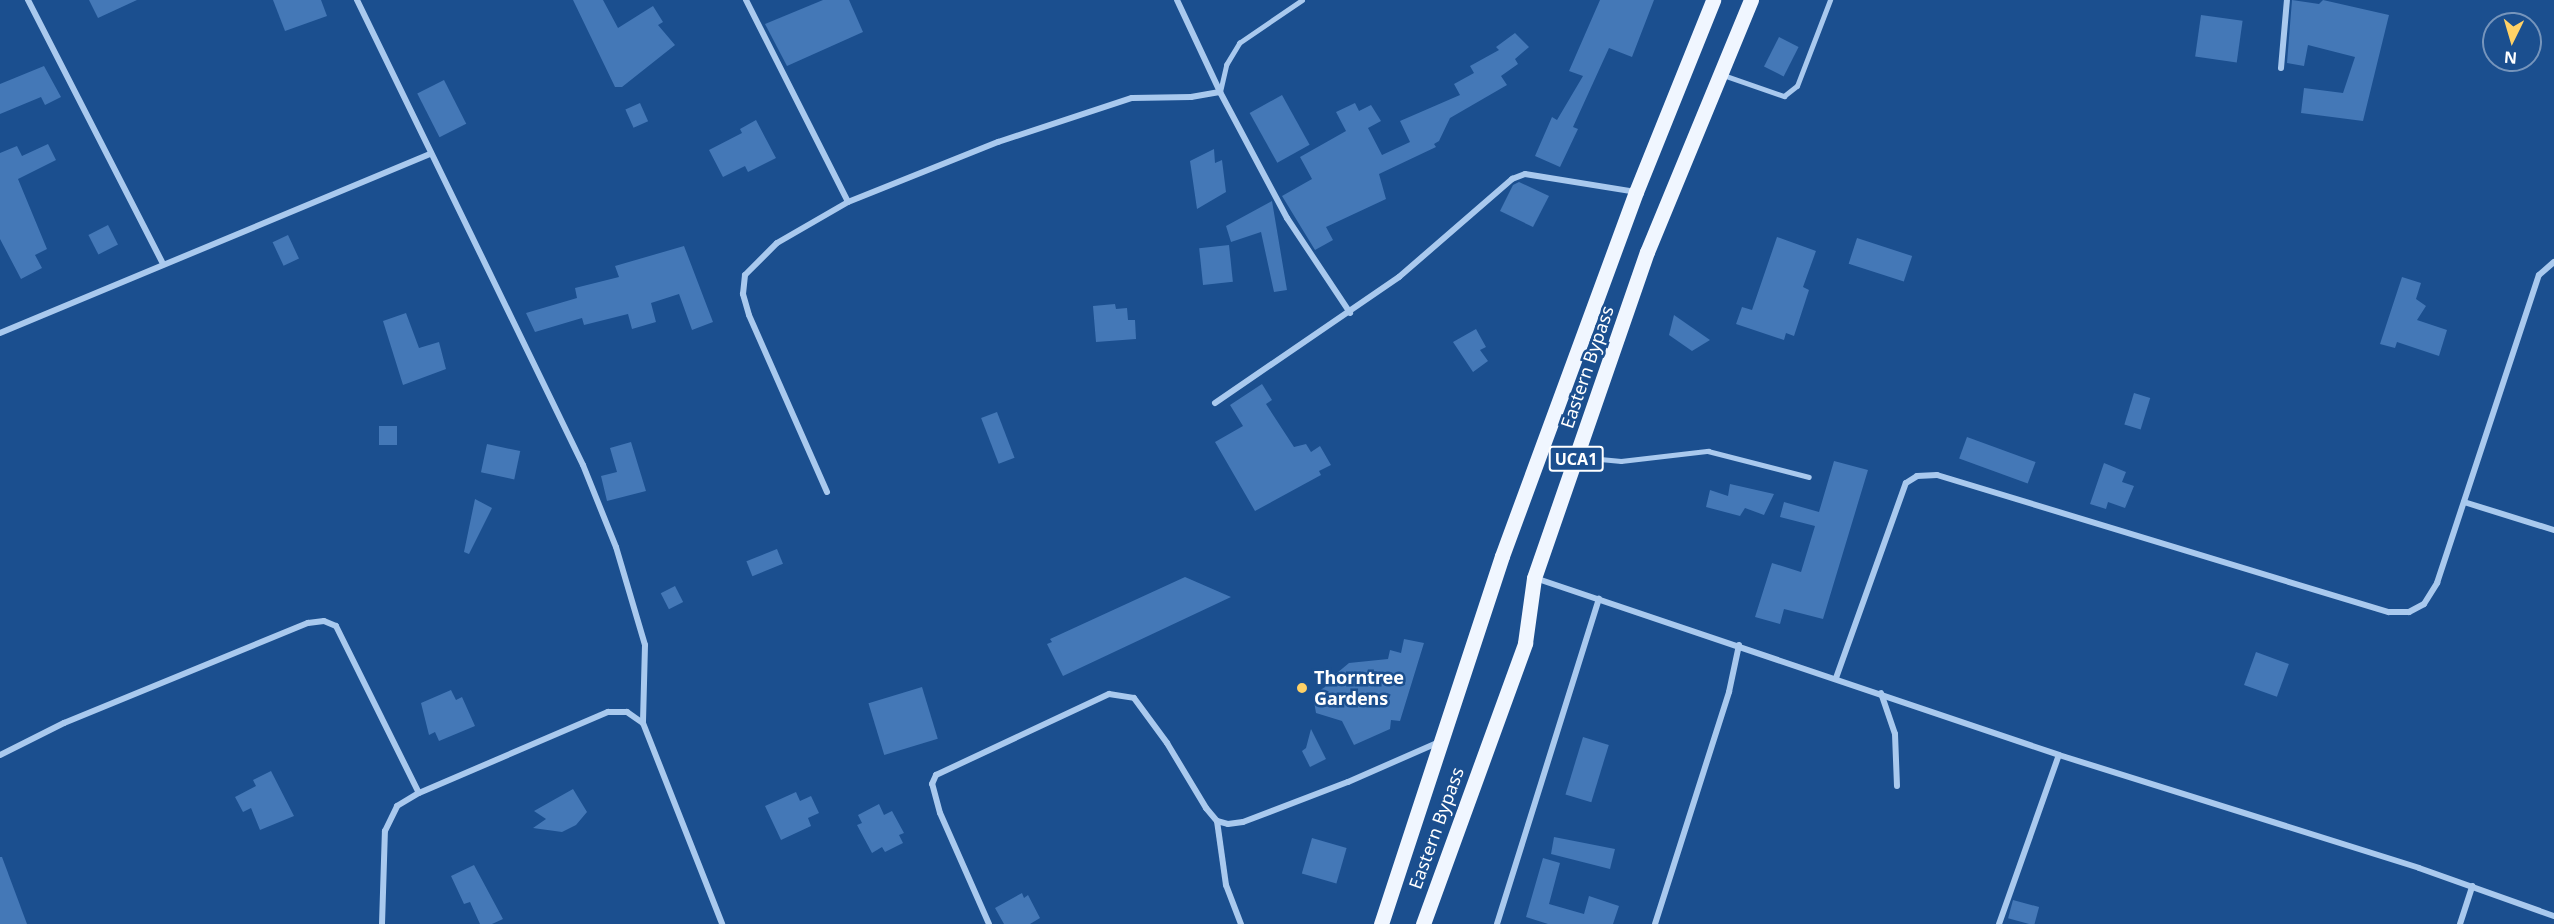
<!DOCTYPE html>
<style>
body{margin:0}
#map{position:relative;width:2554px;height:924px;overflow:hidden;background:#1b4f8f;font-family:"Noto Sans",sans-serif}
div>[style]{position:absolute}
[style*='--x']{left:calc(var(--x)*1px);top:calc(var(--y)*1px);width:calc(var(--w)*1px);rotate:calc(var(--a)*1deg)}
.building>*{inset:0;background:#4478b7;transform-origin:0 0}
.service>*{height:4.5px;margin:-2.25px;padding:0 2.25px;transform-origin:2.25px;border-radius:2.25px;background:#a9c9ee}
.minor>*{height:6px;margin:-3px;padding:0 3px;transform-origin:3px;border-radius:3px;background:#a9c9ee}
.primary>*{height:15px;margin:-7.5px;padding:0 7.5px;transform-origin:7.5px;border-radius:7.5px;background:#f0f6ff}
.dots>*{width:16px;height:16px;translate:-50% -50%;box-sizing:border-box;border:3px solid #1b4f8f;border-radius:50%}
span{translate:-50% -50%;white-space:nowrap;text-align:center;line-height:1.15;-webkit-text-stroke:5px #1b4f8f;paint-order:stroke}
.shield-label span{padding:2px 4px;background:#1b4f8f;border:2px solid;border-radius:4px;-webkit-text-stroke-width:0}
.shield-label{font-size:16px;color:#fff;font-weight:700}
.street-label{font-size:18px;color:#fff}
.poi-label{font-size:18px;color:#fff;font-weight:700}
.left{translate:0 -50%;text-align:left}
.north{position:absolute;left:2482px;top:12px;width:60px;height:60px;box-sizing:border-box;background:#1b4f8f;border:2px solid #7695bc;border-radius:50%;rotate:185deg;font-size:16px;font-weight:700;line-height:24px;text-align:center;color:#fff}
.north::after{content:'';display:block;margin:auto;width:21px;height:27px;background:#ffd166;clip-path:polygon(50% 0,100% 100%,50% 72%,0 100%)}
</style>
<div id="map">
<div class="building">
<i style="clip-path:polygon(89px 0,137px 0,98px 18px)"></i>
<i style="clip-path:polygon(273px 0,321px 0,327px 16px,285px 31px)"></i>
<i style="clip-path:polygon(573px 0,603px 0,618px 28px,653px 6px,663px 22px,658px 25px,675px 45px,622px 87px,615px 87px)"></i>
<i style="clip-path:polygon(823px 0,849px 0,863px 32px,787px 66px,765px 24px)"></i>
<i style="clip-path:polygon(1600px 0,1654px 0,1632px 57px,1609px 48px,1573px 127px,1578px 129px,1560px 167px,1535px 156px,1552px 117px,1557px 120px,1583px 76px,1569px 71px)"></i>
<i style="clip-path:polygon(2292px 0,2319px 4px,2323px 0,2389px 15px,2363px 121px,2301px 113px,2304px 88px,2343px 93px,2355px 57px,2308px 45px,2304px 66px,2287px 63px)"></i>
<i style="left:2201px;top:15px;width:42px;height:42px;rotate:8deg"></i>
<i style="clip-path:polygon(1515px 33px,1529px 47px,1515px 59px,1518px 64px,1501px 76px,1507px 85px,1450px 118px,1439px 141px,1434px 144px,1436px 147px,1379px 174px,1386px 199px,1326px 227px,1333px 240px,1315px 250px,1282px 196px,1312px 179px,1300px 157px,1346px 131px,1336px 112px,1355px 103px,1359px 111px,1371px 105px,1381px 121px,1368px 128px,1382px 155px,1410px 142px,1400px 121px,1460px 95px,1454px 84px,1474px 73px,1470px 66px,1499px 50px,1496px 47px)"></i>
<i style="left:1779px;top:37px;width:22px;height:33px;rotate:27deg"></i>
<i style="clip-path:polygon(44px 66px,61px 97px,45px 105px,41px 97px,0 114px,0 84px)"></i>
<i style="left:444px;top:80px;width:49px;height:30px;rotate:63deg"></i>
<i style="left:1282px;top:95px;width:57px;height:37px;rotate:61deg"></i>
<i style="left:640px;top:103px;width:20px;height:16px;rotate:66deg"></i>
<i style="clip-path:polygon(756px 120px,776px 158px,748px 172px,745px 166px,723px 177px,709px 150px,742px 133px,740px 129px)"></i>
<i style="clip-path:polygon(48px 144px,56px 160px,18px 179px,47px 249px,35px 255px,42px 268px,21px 279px,0 239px,0 153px,17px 146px,22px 156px)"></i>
<i style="clip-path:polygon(1214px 149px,1215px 163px,1222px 160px,1226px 192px,1197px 209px,1190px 161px)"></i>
<i style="clip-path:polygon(1519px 182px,1549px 196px,1533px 227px,1500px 211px,1513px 185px)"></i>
<i style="clip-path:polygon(1272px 201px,1287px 290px,1274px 292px,1261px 232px,1231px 242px,1226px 226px)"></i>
<i style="left:108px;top:225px;width:22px;height:22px;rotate:63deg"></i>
<i style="left:288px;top:235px;width:26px;height:17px;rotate:65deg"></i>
<i style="clip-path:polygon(1777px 237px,1816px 251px,1803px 287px,1809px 290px,1794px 336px,1786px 333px,1784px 340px,1736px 324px,1742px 307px,1752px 310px)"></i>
<i style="left:1857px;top:238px;width:58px;height:27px;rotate:18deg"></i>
<i style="left:1229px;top:245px;width:37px;height:30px;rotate:84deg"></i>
<i style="clip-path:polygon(684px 246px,713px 322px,692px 330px,679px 294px,651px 303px,656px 322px,632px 329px,628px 314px,584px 325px,582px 318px,535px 332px,526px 313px,577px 298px,575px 288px,619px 277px,615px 266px)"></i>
<i style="clip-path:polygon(2402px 277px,2421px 283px,2416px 299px,2426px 306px,2417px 320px,2447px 330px,2439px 356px,2397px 342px,2395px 348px,2380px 344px)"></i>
<i style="clip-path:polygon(1115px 304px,1116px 309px,1127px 308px,1128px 320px,1135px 320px,1136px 339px,1096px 342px,1093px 306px)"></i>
<i style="clip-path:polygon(406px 313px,419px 348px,439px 342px,446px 369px,403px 385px,383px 321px)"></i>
<i style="clip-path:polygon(1674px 315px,1710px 340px,1692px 351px,1669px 335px)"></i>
<i style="clip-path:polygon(1476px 329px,1486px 347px,1480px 350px,1488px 361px,1473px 372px,1453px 342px)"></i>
<i style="clip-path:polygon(1262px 384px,1272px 400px,1266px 404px,1294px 447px,1306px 444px,1311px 452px,1320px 446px,1331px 465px,1319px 471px,1321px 475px,1255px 511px,1215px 442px,1243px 426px,1230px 405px)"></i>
<i style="left:2134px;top:393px;width:17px;height:33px;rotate:17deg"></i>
<i style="left:997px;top:412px;width:49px;height:17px;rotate:69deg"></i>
<i style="left:379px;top:426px;width:18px;height:19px"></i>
<i style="left:1967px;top:437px;width:73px;height:23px;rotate:20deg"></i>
<i style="clip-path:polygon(631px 442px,646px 491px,607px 501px,601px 476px,617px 472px,610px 448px)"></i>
<i style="left:487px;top:444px;width:34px;height:29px;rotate:12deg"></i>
<i style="clip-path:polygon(1834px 461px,1868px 470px,1823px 619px,1784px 609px,1780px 624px,1755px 617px,1772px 563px,1801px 572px,1815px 526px,1780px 517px,1784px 502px,1819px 512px)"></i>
<i style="clip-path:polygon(2104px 463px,2126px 472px,2122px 482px,2134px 486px,2125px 508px,2108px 502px,2106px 509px,2090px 504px)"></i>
<i style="clip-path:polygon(1730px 484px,1774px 494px,1764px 515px,1745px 508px,1740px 516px,1706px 507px,1710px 490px,1728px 496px)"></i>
<i style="clip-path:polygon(475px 499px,492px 508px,469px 554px,464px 552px)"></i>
<i style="left:777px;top:549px;width:16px;height:33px;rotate:68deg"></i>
<i style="clip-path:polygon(1185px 577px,1231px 597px,1063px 676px,1047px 644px,1052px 642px,1050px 639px)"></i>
<i style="left:675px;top:586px;width:18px;height:16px;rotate:63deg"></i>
<i style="clip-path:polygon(1404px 639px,1424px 643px,1400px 721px,1391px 720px,1390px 729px,1354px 745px,1342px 721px,1316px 713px,1313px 695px,1325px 687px,1327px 675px,1337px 673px,1349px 663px,1388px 659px,1390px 650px,1401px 653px)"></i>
<i style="left:2256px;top:652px;width:35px;height:35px;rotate:20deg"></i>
<i style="left:922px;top:687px;width:54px;height:56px;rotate:73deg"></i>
<i style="clip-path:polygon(451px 690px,456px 700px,462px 697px,475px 726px,439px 741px,435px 732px,429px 735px,421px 703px)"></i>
<i style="clip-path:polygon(1311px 729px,1326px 759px,1310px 767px,1302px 751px,1306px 748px)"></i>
<i style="left:1583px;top:737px;width:27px;height:60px;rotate:17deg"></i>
<i style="clip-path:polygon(271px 771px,294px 816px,260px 830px,251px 808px,243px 812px,235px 797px,256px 786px,253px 780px)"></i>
<i style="clip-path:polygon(573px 789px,587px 812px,576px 825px,562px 832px,533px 828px,546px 819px,534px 811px)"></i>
<i style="clip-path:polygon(796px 792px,800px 801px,811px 796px,819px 813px,808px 818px,811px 826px,781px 840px,765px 806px)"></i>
<i style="clip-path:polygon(879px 804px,884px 815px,892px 811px,904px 833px,899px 835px,903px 843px,885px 852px,882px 847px,872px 853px,857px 825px,862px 823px,858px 815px)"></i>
<i style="clip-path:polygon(1554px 837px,1615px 849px,1610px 869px,1551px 854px)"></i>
<i style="left:1312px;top:838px;width:36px;height:37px;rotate:16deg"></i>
<i style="clip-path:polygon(0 857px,2px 857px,27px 924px,0 924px)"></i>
<i style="clip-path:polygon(1543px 858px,1560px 863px,1549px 904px,1584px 914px,1589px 896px,1619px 906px,1613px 924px,1548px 924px,1526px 917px)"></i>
<i style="clip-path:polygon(474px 865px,503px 919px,492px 924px,480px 924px,470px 902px,464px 904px,451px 876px)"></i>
<i style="clip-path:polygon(1022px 893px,1024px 898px,1028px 895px,1040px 918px,1030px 924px,1004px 924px,995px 908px)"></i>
<i style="left:2013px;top:900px;width:27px;height:19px;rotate:15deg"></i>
</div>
<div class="service">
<i style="--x:1723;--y:75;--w:65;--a:19"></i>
<i style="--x:1784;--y:96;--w:16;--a:-38"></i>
<i style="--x:1797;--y:86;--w:92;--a:-69"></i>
<i style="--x:1220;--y:92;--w:28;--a:-77"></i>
<i style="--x:1226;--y:65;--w:26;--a:-59"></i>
<i style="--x:1239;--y:43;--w:76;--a:-34.3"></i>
<i style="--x:1579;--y:457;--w:42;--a:5.4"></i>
<i style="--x:1621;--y:461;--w:88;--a:-6.6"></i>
<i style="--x:1708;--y:451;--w:104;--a:14.4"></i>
</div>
<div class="minor">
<i style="--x:28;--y:0;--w:297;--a:62.9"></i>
<i style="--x:357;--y:0;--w:517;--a:64.08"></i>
<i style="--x:583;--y:465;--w:88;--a:68.1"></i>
<i style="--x:616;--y:547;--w:102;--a:73.5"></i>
<i style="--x:645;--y:645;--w:78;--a:91.5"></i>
<i style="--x:746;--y:0;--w:226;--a:63.2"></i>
<i style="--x:1177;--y:0;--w:102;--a:64.9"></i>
<i style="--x:2281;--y:68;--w:68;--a:-85"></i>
<i style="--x:0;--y:333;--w:467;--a:-22.6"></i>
<i style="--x:1215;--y:403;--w:223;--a:-34.4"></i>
<i style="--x:1399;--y:277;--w:150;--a:-40.9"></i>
<i style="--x:1512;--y:179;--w:14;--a:-21"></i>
<i style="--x:1525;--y:174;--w:112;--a:9.2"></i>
<i style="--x:827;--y:492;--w:193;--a:-113.8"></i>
<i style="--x:749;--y:315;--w:22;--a:-106"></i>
<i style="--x:743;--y:294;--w:19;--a:-84"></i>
<i style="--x:745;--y:275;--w:45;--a:-45"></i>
<i style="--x:777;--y:243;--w:82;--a:-30"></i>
<i style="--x:848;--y:202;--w:162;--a:-21.8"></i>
<i style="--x:998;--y:142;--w:141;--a:-18.2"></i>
<i style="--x:1132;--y:98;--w:59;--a:-1"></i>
<i style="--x:1191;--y:97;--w:29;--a:-10"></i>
<i style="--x:1220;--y:92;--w:143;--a:62"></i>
<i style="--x:1287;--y:218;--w:114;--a:56.4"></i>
<i style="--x:2464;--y:502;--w:94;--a:17.3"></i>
<i style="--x:1535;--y:578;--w:553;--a:18.66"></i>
<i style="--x:2059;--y:755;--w:377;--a:17.4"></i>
<i style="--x:2419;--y:868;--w:143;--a:19.6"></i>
<i style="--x:1836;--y:678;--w:207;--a:-70.3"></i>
<i style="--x:1906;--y:483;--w:13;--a:-32"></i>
<i style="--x:1917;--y:476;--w:20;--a:-3"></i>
<i style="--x:1937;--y:475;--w:472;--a:16.9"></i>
<i style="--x:2389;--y:612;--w:20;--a:0"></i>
<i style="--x:2409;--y:612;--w:17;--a:-28"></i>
<i style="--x:2424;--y:604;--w:25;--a:-58"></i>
<i style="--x:2437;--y:583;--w:324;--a:-71.7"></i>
<i style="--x:2539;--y:275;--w:20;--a:-41"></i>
<i style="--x:1881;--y:693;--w:43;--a:71.1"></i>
<i style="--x:1895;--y:734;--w:52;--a:87.8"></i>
<i style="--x:0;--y:755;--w:72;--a:-26.6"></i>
<i style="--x:64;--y:723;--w:264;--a:-22.3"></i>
<i style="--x:308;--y:623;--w:16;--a:-7"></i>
<i style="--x:324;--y:621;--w:13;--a:23"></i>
<i style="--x:336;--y:626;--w:186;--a:63.6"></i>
<i style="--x:1217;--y:821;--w:65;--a:82"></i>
<i style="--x:1226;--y:885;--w:42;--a:69"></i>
<i style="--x:382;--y:924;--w:93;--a:-88.2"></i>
<i style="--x:385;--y:831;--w:28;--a:-64"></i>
<i style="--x:397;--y:806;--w:26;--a:-31"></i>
<i style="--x:419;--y:793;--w:206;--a:-23.2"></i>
<i style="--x:608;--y:712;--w:19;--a:0"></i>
<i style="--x:627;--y:712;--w:19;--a:35"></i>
<i style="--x:643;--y:723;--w:216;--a:68.5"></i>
<i style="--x:989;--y:924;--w:121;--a:-113.8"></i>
<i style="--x:940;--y:813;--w:30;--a:-105"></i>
<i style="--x:932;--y:784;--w:10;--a:-66"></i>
<i style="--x:936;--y:775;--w:191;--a:-25.1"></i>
<i style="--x:1109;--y:694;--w:25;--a:9"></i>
<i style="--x:1134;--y:698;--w:56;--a:53.7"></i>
<i style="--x:1167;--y:743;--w:76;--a:59"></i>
<i style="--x:1206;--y:808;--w:17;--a:50"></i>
<i style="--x:1217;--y:821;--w:11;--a:15"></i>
<i style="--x:1228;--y:824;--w:15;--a:-8"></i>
<i style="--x:1243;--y:822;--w:112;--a:-20.9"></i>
<i style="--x:1348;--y:782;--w:99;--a:-23.7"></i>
<i style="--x:1497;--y:924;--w:341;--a:-72.6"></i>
<i style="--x:1655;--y:924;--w:244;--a:-72.3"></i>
<i style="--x:1729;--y:692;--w:48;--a:-78"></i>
<i style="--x:1999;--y:924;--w:179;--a:-70.5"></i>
<i style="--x:2460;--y:924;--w:40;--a:-72"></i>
</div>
<div class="primary">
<i style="--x:1381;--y:924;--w:387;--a:-71.8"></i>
<i style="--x:1502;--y:556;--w:388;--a:-69.8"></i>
<i style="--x:1636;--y:192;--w:207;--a:-68.1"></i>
<i style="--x:1423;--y:924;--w:299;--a:-70"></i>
<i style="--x:1525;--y:643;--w:66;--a:-82.1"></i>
<i style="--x:1534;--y:578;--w:345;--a:-70.9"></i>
<i style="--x:1647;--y:252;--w:273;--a:-67.6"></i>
</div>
<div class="dots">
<i style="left:1302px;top:688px;background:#ffd166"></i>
</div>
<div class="shield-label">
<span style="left:1576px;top:459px">UCA1</span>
</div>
<div class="street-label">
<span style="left:1587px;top:367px;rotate:-71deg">Eastern Bypass</span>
<span style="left:1436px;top:828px;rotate:-70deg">Eastern Bypass</span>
</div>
<div class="poi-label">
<span class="left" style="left:1314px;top:688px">Thorntree<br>Gardens</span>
</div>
<div class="north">N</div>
</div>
